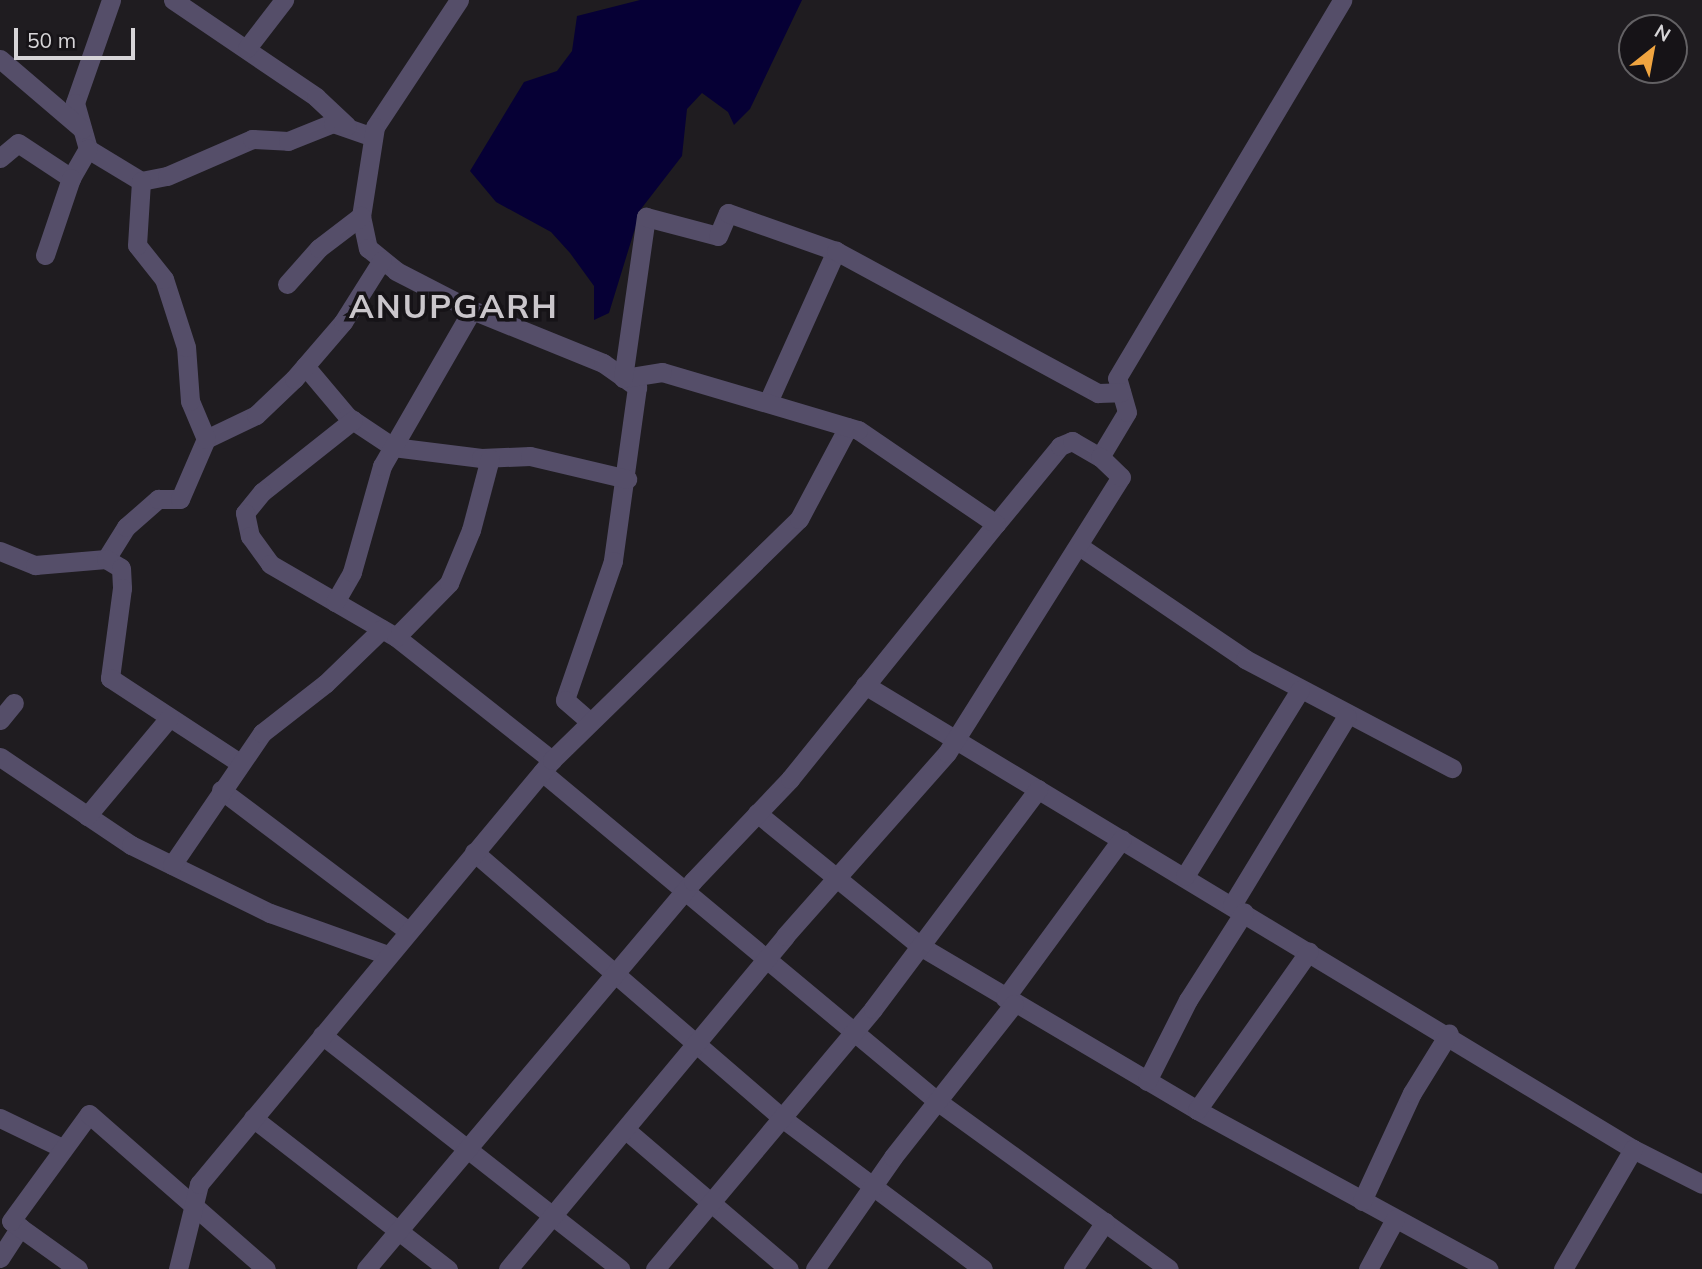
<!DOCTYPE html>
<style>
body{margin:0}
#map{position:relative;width:1702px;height:1269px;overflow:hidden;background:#1f1c20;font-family:Mulish,sans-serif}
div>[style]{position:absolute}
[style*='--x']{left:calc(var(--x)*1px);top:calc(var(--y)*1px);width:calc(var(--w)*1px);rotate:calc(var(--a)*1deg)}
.water>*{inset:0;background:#060035}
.minor>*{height:19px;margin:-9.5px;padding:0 9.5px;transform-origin:9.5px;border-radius:9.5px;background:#554e69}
span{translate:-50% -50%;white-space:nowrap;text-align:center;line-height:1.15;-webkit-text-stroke:7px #161317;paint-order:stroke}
.district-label{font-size:33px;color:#cac6cb;font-weight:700;letter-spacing:2px}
.north{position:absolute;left:1618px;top:14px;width:70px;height:70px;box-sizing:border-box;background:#161317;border:2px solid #636164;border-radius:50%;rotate:31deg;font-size:19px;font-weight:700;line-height:28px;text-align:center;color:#d7d5d8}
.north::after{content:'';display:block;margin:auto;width:24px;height:32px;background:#f1a540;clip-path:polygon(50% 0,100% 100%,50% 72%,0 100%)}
.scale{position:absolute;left:14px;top:28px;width:121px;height:32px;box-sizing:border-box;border:4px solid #d7d5d8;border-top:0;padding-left:9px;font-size:21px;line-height:24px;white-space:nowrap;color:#d7d5d8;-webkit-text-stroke:5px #161317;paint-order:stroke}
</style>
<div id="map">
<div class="water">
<i style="clip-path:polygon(640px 0,802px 0,750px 109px,734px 125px,728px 112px,702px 93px,687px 109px,682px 156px,641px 209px,609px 313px,594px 320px,594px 286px,570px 253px,551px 232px,496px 202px,470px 171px,524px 82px,557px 71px,572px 51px,577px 16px)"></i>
</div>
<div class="minor">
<i style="--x:111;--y:0;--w:109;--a:109.3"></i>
<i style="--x:75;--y:103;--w:48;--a:74.2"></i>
<i style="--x:88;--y:149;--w:62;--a:31.1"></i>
<i style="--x:141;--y:181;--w:26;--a:-11"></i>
<i style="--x:167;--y:176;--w:93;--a:-23.5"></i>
<i style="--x:252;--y:139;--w:36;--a:3"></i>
<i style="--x:288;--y:141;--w:48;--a:-21.8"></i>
<i style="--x:333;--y:123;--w:42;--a:19.3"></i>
<i style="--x:173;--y:0;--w:173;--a:34.1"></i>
<i style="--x:316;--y:97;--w:42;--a:43.1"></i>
<i style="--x:459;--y:0;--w:152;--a:123.5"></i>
<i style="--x:375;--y:127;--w:90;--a:98.9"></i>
<i style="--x:361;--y:216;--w:33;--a:78"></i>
<i style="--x:368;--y:248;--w:36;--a:39"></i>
<i style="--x:396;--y:271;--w:85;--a:27.2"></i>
<i style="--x:472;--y:310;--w:141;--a:22"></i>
<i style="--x:603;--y:363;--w:42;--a:35.2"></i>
<i style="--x:637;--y:387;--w:176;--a:97.9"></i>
<i style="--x:613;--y:561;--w:147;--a:109.1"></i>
<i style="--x:565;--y:700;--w:33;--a:41"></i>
<i style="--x:247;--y:48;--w:61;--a:-52.4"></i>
<i style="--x:0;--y:59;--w:108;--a:40.5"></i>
<i style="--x:0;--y:158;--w:23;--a:-40"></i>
<i style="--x:18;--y:143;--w:64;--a:33.4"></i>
<i style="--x:71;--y:178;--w:34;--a:-60"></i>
<i style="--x:45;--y:255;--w:81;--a:-71.3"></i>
<i style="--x:287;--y:284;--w:48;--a:-48.4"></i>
<i style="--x:319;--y:248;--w:53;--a:-37.3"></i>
<i style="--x:305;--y:366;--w:67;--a:49.9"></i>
<i style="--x:348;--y:417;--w:54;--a:33.7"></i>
<i style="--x:393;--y:447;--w:89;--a:7.1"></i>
<i style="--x:481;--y:458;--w:49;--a:-2.3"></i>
<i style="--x:530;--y:456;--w:100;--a:13.3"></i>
<i style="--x:768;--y:402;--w:166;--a:-65.8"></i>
<i style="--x:353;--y:420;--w:116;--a:141.6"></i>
<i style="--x:262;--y:492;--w:27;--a:129"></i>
<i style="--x:245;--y:513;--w:24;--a:78"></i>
<i style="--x:250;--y:536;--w:34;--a:54"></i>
<i style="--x:270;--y:564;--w:146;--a:30.1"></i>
<i style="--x:396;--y:637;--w:199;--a:38.3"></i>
<i style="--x:206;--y:439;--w:55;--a:-25.6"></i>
<i style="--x:256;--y:415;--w:52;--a:-43.5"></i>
<i style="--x:294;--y:379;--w:75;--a:-49.3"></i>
<i style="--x:343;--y:322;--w:73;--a:-57.8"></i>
<i style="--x:996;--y:524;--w:101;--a:-50.6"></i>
<i style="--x:1060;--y:446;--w:13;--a:-23"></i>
<i style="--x:1072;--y:441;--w:32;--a:30"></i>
<i style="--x:1100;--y:457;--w:52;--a:-59"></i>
<i style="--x:1127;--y:412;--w:35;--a:-106"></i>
<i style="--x:1117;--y:378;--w:440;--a:-59.2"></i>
<i style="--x:1079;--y:546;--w:201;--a:34.2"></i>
<i style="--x:1245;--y:659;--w:234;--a:27.8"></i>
<i style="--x:0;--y:551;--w:38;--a:22"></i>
<i style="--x:35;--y:565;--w:71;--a:-4.8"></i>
<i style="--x:106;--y:559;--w:38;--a:-58"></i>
<i style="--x:126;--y:527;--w:43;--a:-41.2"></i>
<i style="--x:158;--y:499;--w:22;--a:0"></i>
<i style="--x:180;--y:499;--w:65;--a:-66.6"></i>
<i style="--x:206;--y:439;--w:41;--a:-112.8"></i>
<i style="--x:190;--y:401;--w:54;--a:-94.2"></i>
<i style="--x:186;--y:347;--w:71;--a:-107.9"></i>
<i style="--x:164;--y:279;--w:43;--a:-128.5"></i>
<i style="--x:137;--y:245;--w:64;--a:-86.4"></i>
<i style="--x:106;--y:559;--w:17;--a:31"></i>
<i style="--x:121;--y:568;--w:20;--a:87"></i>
<i style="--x:122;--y:588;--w:91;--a:97.6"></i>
<i style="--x:110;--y:678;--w:155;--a:33.2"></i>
<i style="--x:335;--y:602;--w:34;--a:-60"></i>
<i style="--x:352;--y:572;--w:110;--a:-74.2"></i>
<i style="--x:382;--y:466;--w:180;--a:-60"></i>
<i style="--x:396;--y:637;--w:76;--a:-45.5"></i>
<i style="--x:449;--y:583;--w:57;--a:-67.5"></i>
<i style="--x:471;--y:530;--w:74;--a:-75.2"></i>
<i style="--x:865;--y:685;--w:897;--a:31.14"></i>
<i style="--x:1633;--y:1149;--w:77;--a:26.9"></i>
<i style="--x:0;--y:720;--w:22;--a:-51"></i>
<i style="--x:0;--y:757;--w:158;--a:33.9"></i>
<i style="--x:131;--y:845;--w:155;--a:26.1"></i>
<i style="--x:270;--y:913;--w:124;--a:19.7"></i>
<i style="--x:542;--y:772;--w:514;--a:39.79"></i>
<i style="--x:937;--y:1101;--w:286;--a:35.9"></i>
<i style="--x:221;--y:790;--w:234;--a:37"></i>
<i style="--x:757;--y:813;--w:210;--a:39.2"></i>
<i style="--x:920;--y:946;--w:322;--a:30.6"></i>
<i style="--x:1197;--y:1110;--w:332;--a:28.6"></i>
<i style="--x:87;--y:816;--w:128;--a:-50.1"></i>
<i style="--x:474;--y:852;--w:407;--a:40.8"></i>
<i style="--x:782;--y:1118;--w:251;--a:36.9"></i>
<i style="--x:172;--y:865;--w:160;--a:-55.7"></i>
<i style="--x:262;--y:733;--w:80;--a:-37.9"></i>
<i style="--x:325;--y:684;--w:79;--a:-44"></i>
<i style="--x:1185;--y:876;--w:219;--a:-58.3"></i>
<i style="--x:1232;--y:905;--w:221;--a:-58.7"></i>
<i style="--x:1005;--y:998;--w:197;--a:-53.7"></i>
<i style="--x:322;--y:1035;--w:379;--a:38.1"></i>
<i style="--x:1147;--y:1081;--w:91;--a:-63.2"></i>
<i style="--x:1188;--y:1000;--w:104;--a:-57.5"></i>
<i style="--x:1197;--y:1110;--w:194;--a:-54.8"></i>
<i style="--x:0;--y:1118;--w:69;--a:25.8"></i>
<i style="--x:253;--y:1118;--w:247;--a:37.8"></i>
<i style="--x:626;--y:1130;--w:214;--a:40.5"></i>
<i style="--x:1362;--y:1201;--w:119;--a:-65.2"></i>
<i style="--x:1412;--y:1093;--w:70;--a:-58.3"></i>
<i style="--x:0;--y:1258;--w:37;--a:-57"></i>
<i style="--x:78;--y:1269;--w:82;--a:-144.4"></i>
<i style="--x:11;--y:1221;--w:132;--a:-53.9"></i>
<i style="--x:89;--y:1114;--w:235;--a:41.2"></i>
<i style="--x:178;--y:1269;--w:88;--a:-76.1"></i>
<i style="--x:199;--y:1184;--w:552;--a:-50.22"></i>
<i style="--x:552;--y:760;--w:345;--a:-44.3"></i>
<i style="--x:799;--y:519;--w:104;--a:-62"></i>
<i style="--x:366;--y:1269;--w:507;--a:-49.88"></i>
<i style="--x:693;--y:881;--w:141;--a:-46.4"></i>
<i style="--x:790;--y:779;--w:328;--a:-51.1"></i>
<i style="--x:996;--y:524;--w:167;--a:-145.7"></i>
<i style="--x:858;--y:430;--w:204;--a:-163.5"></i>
<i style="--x:662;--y:372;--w:39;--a:171"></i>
<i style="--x:623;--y:378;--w:163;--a:-81.9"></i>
<i style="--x:646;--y:217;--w:74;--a:14.8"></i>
<i style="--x:718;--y:236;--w:25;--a:-67"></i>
<i style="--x:728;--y:213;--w:114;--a:19.4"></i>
<i style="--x:836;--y:251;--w:298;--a:28.5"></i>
<i style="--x:1098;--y:393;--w:23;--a:-2"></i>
<i style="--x:508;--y:1269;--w:433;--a:-50.2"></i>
<i style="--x:785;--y:936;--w:244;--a:-48.5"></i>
<i style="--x:947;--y:753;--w:326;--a:-57.8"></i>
<i style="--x:1121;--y:477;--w:29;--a:-136"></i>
<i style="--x:655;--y:1269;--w:339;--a:-50"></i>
<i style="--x:873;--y:1009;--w:275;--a:-53.1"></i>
<i style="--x:815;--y:1269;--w:136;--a:-55.1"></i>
<i style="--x:893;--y:1157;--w:195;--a:-51.7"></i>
<i style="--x:1073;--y:1269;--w:57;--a:-55.8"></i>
<i style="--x:1368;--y:1269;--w:57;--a:-61.6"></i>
<i style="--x:1563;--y:1269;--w:139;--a:-59.7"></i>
</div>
<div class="district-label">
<span style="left:454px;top:306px">ANUPGARH</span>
</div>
<div class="north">N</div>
<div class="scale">50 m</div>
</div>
